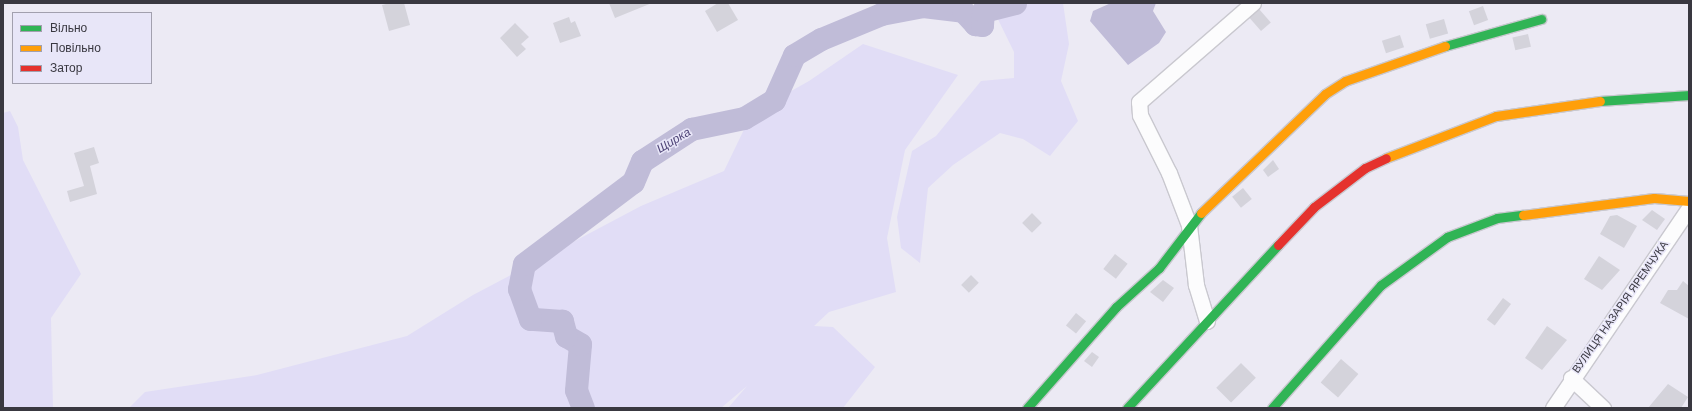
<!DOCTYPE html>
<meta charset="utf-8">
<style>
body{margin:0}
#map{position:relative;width:1692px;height:411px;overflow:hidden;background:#eceaf4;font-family:Helvetica,sans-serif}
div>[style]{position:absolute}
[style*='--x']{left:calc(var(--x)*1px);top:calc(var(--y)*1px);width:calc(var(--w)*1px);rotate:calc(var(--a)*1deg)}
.green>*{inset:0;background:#e1ddf6}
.water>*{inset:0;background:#c0bcd8}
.river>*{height:23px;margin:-11.5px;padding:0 11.5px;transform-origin:11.5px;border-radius:11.5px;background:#c0bcd8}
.building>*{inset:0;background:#d4d3db;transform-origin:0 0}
.roads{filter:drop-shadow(1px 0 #c9c8cf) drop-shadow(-1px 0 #c9c8cf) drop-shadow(0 1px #c9c8cf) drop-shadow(0 -1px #c9c8cf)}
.street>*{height:15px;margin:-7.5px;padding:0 7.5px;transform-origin:7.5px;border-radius:7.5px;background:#fcfcfd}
.fast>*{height:9px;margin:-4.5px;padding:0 4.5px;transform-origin:4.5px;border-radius:4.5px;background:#30b455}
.slow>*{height:9px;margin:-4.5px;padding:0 4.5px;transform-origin:4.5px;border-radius:4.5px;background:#ff9f0a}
.jam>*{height:9px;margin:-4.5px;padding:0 4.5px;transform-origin:4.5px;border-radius:4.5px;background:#e5322d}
span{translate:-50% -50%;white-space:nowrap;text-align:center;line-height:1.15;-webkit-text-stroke:3px #e8e6f8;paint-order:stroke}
.street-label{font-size:11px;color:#393840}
.water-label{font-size:12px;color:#504678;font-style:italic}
.frame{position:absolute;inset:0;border:4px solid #393840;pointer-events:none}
.legend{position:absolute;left:12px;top:12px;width:140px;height:72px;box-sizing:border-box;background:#e8e6f8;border:1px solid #a2a0ae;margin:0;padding:5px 7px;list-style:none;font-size:12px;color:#393840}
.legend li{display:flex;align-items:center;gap:8px;height:20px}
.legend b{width:20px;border:1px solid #a2a0ae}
</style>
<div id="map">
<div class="green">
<i style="clip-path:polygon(990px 3px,1063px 3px,1069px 44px,1061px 81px,1078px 121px,1050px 156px,1023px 139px,1000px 133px,953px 165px,928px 188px,920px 263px,901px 248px,897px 217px,912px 151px,936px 136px,981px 81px,1014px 78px,1014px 52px)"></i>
<i style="clip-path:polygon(863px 44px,958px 75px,905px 150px,887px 238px,896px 292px,829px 312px,814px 326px,833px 327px,875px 367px,843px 408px,728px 408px,747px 386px,721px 408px,129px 408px,145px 392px,257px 375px,407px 336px,473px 295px,641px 206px,724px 171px,752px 113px,809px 81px)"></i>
<i style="clip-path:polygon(10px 111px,18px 127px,23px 160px,81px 274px,51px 318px,53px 408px,3px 408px,3px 113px)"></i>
</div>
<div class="water">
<i style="clip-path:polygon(1111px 3px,1156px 3px,1153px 11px,1166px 32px,1159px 43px,1128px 65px,1090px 21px,1093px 11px)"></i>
</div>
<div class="river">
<i style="--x:583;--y:408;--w:19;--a:-111"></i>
<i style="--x:576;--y:390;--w:46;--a:-85"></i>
<i style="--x:580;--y:344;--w:16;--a:-150"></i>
<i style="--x:566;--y:336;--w:16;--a:-105"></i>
<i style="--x:562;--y:321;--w:32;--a:-176"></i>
<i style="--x:530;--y:319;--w:32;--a:-110"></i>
<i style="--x:519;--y:289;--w:25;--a:-79"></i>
<i style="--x:524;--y:264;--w:136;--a:-37"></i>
<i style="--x:633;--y:182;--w:23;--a:-67"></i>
<i style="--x:642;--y:161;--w:59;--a:-33.1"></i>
<i style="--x:691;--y:129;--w:54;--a:-11.7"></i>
<i style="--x:744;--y:118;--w:35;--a:-31"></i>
<i style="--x:774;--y:100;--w:49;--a:-66"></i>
<i style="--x:794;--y:55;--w:31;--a:-31"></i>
<i style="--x:821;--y:39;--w:65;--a:-22.6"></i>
<i style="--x:881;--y:14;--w:43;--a:-10.8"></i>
<i style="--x:923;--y:6;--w:40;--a:7.1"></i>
<i style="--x:963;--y:11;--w:18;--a:47"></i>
<i style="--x:975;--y:24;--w:7;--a:8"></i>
<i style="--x:982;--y:25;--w:14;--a:-86"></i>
<i style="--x:983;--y:11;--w:33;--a:-14"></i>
</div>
<div class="building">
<i style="clip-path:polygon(390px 3px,404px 3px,410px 25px,389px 31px,382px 5px)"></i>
<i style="clip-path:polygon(609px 3px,652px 3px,615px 18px)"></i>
<i style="clip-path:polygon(718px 3px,728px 3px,738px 20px,717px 32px,705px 11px)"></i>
<i style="left:1483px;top:6px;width:15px;height:15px;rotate:70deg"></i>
<i style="left:1259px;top:9px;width:18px;height:13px;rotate:49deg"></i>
<i style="clip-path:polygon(569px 17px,571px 23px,575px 21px,581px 36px,560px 43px,553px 23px)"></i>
<i style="left:1444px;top:19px;width:15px;height:19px;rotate:74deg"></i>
<i style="clip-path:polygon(515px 23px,529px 37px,521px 44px,526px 49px,517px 57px,500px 38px)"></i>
<i style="left:1528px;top:34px;width:13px;height:16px;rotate:77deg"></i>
<i style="left:1400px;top:35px;width:13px;height:19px;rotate:72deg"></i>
<i style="clip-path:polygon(94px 147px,99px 163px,90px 166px,97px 194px,70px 202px,67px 191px,84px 186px,74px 153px)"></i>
<i style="clip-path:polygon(1273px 160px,1279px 169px,1268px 177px,1263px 170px)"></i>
<i style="left:1243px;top:188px;width:14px;height:14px;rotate:51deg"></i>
<i style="clip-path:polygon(1652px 210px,1665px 219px,1657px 230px,1642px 220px)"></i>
<i style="left:1032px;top:213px;width:14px;height:14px;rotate:45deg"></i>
<i style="clip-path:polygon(1617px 215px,1637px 226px,1624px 248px,1600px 234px,1610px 216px)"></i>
<i style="left:1115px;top:254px;width:16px;height:19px;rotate:38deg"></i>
<i style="clip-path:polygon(1599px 256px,1620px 270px,1602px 290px,1584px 279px)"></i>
<i style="left:971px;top:275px;width:11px;height:14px;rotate:45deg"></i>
<i style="clip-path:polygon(1163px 280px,1174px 288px,1163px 302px,1150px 292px)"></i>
<i style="clip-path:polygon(1683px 281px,1689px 286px,1689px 319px,1660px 303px,1668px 290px,1677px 290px)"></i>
<i style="left:1503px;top:298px;width:10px;height:27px;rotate:37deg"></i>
<i style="left:1076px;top:313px;width:13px;height:16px;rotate:39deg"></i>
<i style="clip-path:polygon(1547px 326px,1567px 340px,1542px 370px,1525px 358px)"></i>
<i style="clip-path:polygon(1092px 352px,1099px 357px,1092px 367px,1084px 361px)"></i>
<i style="left:1341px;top:359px;width:23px;height:31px;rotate:41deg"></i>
<i style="left:1241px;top:363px;width:21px;height:35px;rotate:45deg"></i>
<i style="clip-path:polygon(1668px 384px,1688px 397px,1681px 408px,1648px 408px)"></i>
</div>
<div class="roads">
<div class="street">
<i style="--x:1207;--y:321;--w:38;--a:-107"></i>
<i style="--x:1196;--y:285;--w:60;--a:-96.7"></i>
<i style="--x:1189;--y:225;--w:56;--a:-111"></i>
<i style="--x:1169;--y:173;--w:65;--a:-116.6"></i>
<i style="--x:1140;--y:115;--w:13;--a:-94"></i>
<i style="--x:1139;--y:102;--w:151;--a:-41"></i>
<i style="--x:1571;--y:378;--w:44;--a:43.2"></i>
<i style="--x:1553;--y:408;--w:242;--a:-55.8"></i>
</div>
<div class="fast">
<i style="--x:1445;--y:46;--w:100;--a:-15.7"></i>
<i style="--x:1600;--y:101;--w:89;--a:-3.9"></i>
<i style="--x:1027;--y:408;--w:135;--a:-48.6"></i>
<i style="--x:1116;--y:307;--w:58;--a:-42.2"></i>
<i style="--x:1159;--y:268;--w:69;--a:-52.6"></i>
<i style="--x:1127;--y:408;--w:222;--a:-47.2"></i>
<i style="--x:1272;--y:408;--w:164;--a:-48.5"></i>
<i style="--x:1381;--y:285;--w:82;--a:-36"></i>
<i style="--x:1447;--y:237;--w:53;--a:-20.8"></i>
<i style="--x:1497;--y:218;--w:26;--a:-7"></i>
</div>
<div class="slow">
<i style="--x:1386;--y:158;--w:118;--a:-20.9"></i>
<i style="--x:1496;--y:116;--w:105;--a:-8.2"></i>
<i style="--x:1201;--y:213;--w:172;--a:-43.8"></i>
<i style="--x:1325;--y:94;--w:24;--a:-33"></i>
<i style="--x:1345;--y:81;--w:106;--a:-19.3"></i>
<i style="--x:1523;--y:215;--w:132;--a:-7.4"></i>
<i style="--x:1654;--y:198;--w:35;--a:5"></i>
</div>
<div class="jam">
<i style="--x:1278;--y:245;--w:52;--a:-46.5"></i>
<i style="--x:1314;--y:207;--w:64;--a:-37.4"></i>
<i style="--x:1365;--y:168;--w:23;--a:-25"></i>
</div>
</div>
<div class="street-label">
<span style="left:1620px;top:307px;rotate:-55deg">ВУЛИЦЯ НАЗАРІЯ ЯРЕМЧУКА</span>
</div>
<div class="water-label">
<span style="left:674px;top:141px;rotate:-31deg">Щирка</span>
</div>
<div class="frame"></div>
<ul class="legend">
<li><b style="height:5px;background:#30b455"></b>Вільно</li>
<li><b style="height:5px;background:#ff9f0a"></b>Повільно</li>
<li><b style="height:5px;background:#e5322d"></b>Затор</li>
</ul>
</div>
